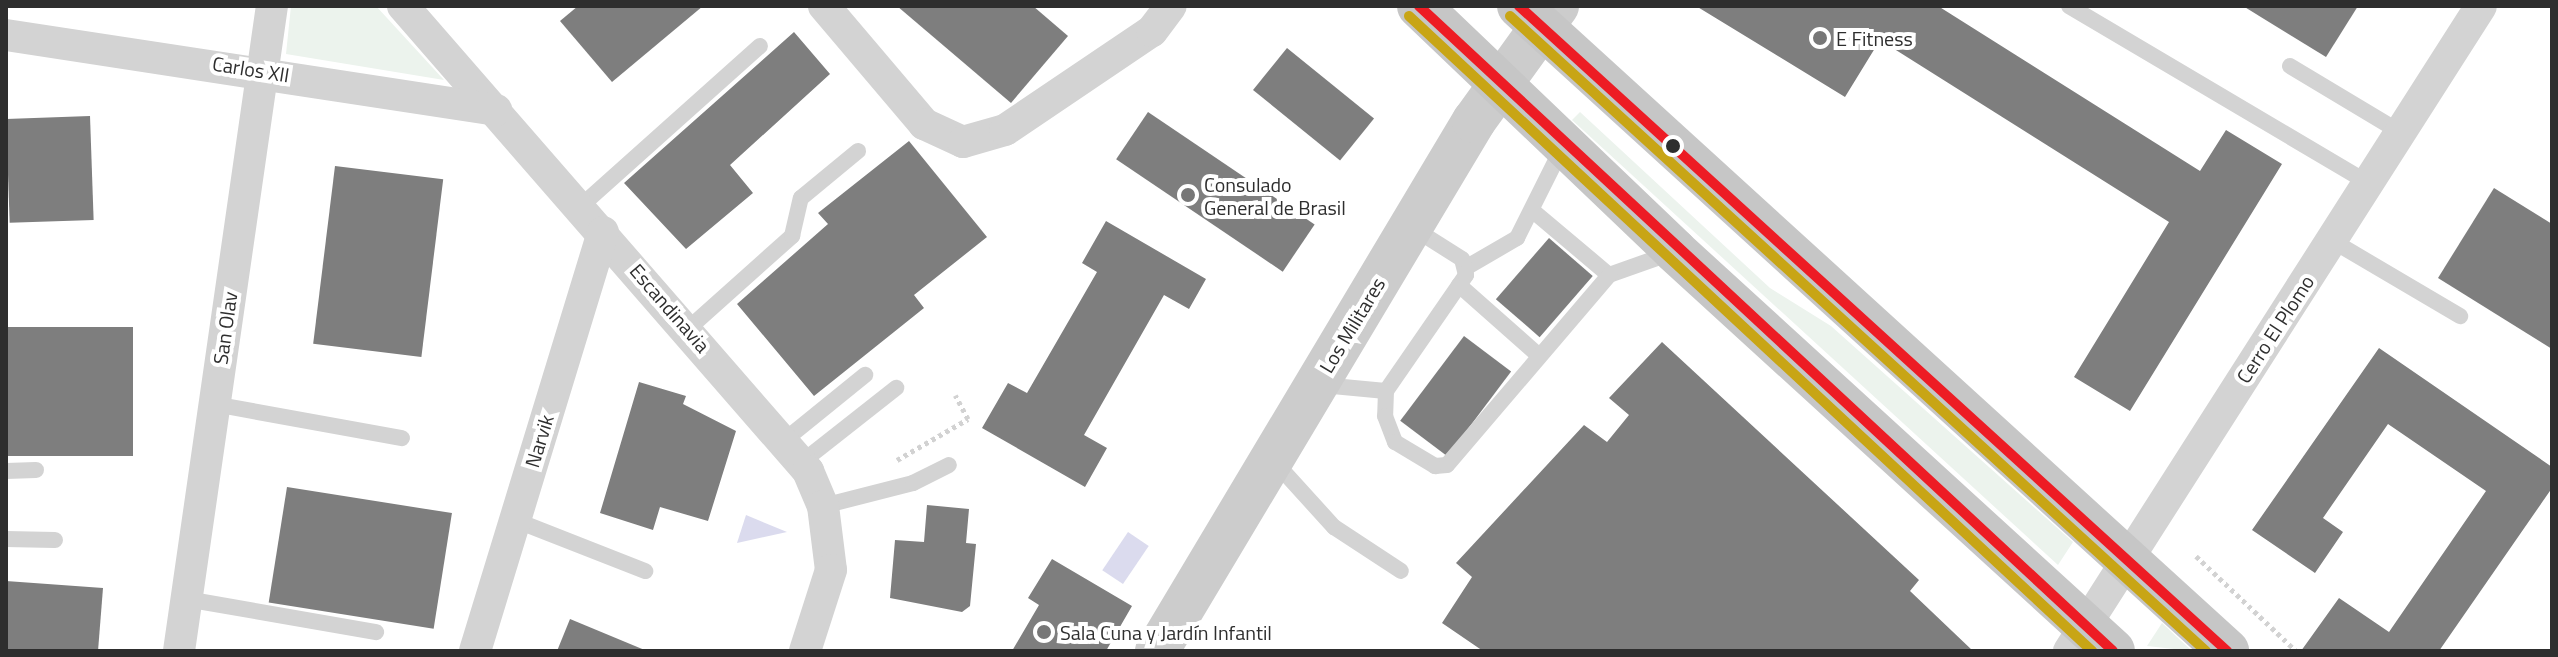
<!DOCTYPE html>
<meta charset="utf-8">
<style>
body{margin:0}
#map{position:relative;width:2558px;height:657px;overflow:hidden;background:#fff;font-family:"Titillium Web",sans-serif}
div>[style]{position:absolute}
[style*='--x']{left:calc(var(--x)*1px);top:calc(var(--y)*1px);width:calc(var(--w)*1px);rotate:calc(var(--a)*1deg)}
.green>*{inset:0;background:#ecf3ed}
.water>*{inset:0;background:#dbdbee;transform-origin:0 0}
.building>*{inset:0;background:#7e7e7e;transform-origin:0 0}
.path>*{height:5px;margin-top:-2.5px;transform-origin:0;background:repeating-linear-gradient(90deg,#d2d2d2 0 4px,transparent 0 8px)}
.service>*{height:16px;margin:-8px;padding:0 8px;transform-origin:8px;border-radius:8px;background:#d3d3d3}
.minor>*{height:32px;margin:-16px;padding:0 16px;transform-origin:16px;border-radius:16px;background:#d3d3d3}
.secondary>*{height:44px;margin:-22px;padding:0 22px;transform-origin:22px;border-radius:22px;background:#ccc}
.primary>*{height:44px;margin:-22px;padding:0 22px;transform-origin:22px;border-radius:22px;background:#c6c6c6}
.bus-1>*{height:10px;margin:-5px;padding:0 5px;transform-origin:5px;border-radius:5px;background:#ed1c24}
.bus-2>*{height:10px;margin:-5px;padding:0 5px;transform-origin:5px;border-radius:5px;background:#c8a515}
.dots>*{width:22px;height:22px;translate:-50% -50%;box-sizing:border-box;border:4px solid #fff;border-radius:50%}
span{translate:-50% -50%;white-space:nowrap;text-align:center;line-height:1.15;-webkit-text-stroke:8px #fff;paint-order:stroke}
.poi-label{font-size:20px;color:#2e2e2e}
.left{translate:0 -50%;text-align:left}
.street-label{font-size:20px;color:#2e2e2e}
.frame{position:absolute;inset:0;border:8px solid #2e2e2e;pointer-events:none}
</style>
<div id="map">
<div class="green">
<i style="clip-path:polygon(291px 6px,376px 6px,444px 80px,286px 54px)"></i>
<i style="clip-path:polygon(1580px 112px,1770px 288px,1831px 326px,2073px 542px,2058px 565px,1572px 120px)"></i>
<i style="clip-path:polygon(2162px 623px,2192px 651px,2147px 646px)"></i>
</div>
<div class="water">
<i style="clip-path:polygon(746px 515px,787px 532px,737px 543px)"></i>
<i style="left:1128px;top:532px;width:25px;height:46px;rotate:34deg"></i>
</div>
<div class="building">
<i style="clip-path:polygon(578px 6px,703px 6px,612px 82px,560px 21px)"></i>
<i style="clip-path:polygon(897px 6px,1033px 6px,1068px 36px,1011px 103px)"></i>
<i style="clip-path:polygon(1696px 6px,1938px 6px,2200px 171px,2226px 130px,2282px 164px,2130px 411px,2074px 377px,2169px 222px,1880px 40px,1845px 97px)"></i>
<i style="clip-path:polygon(2243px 6px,2358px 6px,2326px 57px)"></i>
<i style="clip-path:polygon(794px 32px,830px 74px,730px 165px,753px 193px,686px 249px,624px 183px)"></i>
<i style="left:1287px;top:48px;width:112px;height:54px;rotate:39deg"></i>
<i style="left:1148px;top:112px;width:201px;height:57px;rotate:34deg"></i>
<i style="left:90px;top:116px;width:104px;height:84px;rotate:88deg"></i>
<i style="clip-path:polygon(909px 141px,987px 237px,914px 295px,924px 308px,814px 396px,737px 304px,828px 224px,818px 213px)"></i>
<i style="left:335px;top:166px;width:109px;height:179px;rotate:7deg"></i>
<i style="clip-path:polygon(2494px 188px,2552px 224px,2552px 349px,2438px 278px)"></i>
<i style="clip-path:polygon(1106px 221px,1206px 279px,1189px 309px,1164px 295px,1084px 435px,1107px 448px,1085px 487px,982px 428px,1008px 383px,1027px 393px,1097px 272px,1082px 263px)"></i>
<i style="left:1549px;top:238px;width:58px;height:81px;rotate:41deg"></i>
<i style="left:6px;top:327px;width:127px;height:129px"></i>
<i style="left:1464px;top:336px;width:59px;height:106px;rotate:37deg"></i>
<i style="clip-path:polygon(1662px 342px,1919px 580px,1910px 591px,1973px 651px,1483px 651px,1442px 623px,1472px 577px,1456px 563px,1584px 425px,1607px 442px,1629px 415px,1609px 398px)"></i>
<i style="clip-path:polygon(2379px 348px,2552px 467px,2552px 488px,2439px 651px,2301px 651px,2339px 598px,2389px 632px,2486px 491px,2388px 424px,2323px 518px,2343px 532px,2315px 573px,2252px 530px)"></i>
<i style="clip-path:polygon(639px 382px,686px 396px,683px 404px,736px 431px,708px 521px,660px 507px,653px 530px,600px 513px)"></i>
<i style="left:287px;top:487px;width:167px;height:117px;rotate:9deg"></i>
<i style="clip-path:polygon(927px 505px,969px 509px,966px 543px,976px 544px,970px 606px,962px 612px,890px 598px,895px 540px,924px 542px)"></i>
<i style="clip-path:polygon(1052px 559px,1132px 606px,1106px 651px,1012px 651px,1039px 605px,1028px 598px)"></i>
<i style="clip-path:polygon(6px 581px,103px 588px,98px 651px,6px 651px)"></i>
<i style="clip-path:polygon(570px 619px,647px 651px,557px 651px)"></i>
</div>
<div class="path">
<i style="--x:897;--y:460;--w:82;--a:-30"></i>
<i style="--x:968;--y:419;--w:27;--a:-118"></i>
<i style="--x:2196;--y:556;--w:138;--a:43.5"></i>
</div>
<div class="service">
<i style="--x:2069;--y:6;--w:347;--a:30.6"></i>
<i style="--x:2290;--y:66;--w:128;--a:31"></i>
<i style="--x:581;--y:206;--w:240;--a:-41.8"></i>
<i style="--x:1533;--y:211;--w:99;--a:40.1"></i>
<i style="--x:1609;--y:275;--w:66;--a:-19.5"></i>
<i style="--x:2331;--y:240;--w:150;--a:30.5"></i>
<i style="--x:1467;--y:267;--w:58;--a:-30.1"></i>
<i style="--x:1517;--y:238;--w:103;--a:-63.4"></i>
<i style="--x:1459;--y:285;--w:106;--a:41.5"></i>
<i style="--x:688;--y:329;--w:140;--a:-41.8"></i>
<i style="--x:792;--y:236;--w:39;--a:-77"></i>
<i style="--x:801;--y:198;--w:74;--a:-39.5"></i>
<i style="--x:1322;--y:385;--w:64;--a:5.4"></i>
<i style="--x:1386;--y:391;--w:141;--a:-55.4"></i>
<i style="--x:1466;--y:275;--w:16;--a:-104"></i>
<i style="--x:1462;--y:259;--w:58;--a:-147.7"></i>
<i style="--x:1386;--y:391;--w:25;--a:92"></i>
<i style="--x:1385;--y:416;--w:28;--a:69"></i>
<i style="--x:1395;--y:442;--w:47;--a:31"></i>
<i style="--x:1435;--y:466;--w:12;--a:-5"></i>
<i style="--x:1447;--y:465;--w:250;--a:-49.5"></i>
<i style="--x:214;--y:404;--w:191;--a:10.3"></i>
<i style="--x:786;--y:439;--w:102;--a:-39"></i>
<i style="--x:1273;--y:460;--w:91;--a:47.7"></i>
<i style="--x:1334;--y:527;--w:80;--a:33.3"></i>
<i style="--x:802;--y:462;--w:120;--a:-38.2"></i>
<i style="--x:6;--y:471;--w:30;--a:-2"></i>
<i style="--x:823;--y:506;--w:93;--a:-14.3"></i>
<i style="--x:913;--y:483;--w:40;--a:-26.6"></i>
<i style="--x:515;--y:520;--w:140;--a:21.4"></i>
<i style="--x:6;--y:539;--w:49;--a:1.2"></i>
<i style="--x:186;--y:599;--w:193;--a:9.9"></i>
</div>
<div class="minor">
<i style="--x:403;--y:6;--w:617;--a:48.95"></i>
<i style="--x:808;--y:471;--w:38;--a:67"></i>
<i style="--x:823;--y:506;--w:64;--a:82.9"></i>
<i style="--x:831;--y:570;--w:85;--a:107.8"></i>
<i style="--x:824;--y:6;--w:155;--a:49.7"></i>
<i style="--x:924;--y:124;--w:43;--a:24.8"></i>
<i style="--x:963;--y:142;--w:44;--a:-15.9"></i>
<i style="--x:1005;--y:130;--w:177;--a:-34"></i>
<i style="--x:1152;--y:31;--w:31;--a:-53"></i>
<i style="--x:6;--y:35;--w:496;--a:8.7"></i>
<i style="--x:179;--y:651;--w:652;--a:-81.8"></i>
<i style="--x:475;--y:651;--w:438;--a:-73"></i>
<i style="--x:2069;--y:651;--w:765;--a:-57.43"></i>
</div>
<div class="secondary">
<i style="--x:1157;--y:651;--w:618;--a:-59.12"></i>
<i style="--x:1474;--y:121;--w:142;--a:-54.2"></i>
</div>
<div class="primary">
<i style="--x:1419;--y:6;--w:354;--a:43.7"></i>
<i style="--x:1675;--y:251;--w:593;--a:42.4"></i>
<i style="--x:1519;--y:6;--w:958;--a:42.33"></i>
</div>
<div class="bus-1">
<i style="--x:1419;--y:6;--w:947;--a:42.9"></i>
<i style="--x:1519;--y:6;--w:958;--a:42.33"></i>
</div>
<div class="bus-2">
<i style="--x:1409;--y:16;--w:933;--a:42.91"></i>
<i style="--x:1510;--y:16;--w:942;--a:42.38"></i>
</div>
<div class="dots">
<i style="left:1820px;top:38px;background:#777"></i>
<i style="left:1673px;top:146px;background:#2e2e2e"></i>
<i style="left:1188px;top:195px;background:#777"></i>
<i style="left:1044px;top:632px;background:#777"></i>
</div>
<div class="poi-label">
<span class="left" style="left:1836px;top:38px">E Fitness</span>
<span class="left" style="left:1204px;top:196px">Consulado<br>General de Brasil</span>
<span class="left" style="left:1060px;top:632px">Sala Cuna y Jardín Infantil</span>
</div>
<div class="street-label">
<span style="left:251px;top:69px;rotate:9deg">Carlos XII</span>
<span style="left:670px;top:308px;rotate:49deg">Escandinavia</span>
<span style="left:1352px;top:325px;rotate:-59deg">Los Militares</span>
<span style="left:225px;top:328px;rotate:-82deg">San Olav</span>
<span style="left:2275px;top:329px;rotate:-57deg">Cerro El Plomo</span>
<span style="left:539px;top:441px;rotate:-73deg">Narvik</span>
</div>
<div class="frame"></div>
</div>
